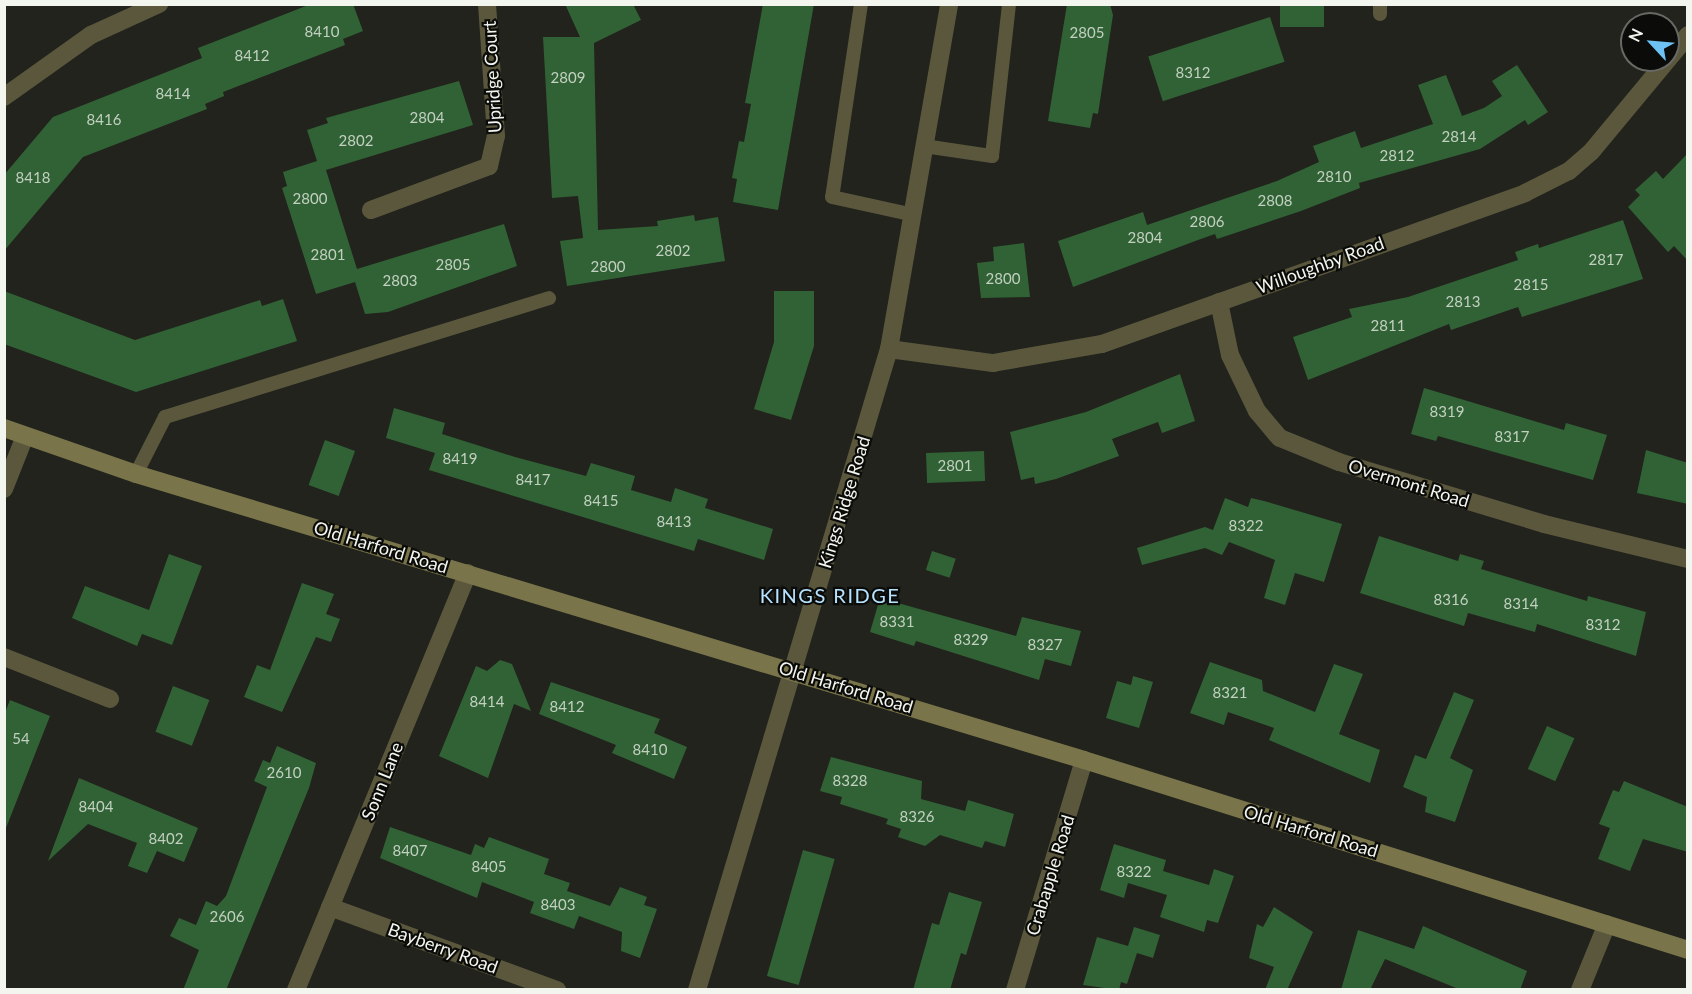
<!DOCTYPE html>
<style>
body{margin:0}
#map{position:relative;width:1692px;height:994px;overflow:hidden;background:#21231c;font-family:Lato,sans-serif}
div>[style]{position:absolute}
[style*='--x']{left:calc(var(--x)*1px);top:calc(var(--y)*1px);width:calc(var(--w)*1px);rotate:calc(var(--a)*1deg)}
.building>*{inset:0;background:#316235;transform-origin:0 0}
.lane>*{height:14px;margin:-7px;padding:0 7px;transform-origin:7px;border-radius:7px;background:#5b573d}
.street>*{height:18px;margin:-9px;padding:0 9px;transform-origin:9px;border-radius:9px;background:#5b573d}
.secondary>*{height:18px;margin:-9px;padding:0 9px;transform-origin:9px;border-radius:9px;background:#7a744a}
span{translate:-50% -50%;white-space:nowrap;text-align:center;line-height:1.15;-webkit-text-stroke:4.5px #0b0c09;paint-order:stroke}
.number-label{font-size:15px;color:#c2d0c0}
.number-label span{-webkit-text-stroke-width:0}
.street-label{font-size:18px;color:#f3f5ef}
.neighbourhood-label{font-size:20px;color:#b7e3ff;letter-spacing:1.5px}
.frame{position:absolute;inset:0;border:6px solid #f3f5ef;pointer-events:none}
.north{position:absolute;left:1620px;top:12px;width:60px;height:60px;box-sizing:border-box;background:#0b0c09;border:2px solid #686965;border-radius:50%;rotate:296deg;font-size:16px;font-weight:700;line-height:24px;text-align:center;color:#f3f5ef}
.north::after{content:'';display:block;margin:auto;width:21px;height:27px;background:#6dc2f3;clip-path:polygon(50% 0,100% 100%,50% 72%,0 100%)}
</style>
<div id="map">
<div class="building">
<i style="clip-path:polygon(311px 4px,353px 4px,363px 31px,343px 39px,345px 45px,223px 92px,224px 96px,205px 104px,207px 109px,83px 157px,4px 251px,4px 175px,53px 117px,202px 58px,198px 48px)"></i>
<i style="clip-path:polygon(565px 4px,633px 4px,641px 20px,594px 43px,598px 230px,658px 226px,657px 221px,694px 215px,695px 221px,718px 217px,725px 261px,567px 286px,560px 241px,583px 238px,578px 196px,552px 198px,543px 37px,580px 37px)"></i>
<i style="clip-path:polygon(763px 4px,814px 4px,778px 210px,733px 202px,737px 179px,732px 178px,739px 141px,744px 142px,751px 104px,745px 103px)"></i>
<i style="clip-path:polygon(1067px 4px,1110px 4px,1113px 15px,1098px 114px,1093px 113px,1090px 128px,1048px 121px)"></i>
<i style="left:1280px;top:4px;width:44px;height:23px"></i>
<i style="left:1270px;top:17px;width:47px;height:128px;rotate:72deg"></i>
<i style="clip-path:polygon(1517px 65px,1548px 112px,1528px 125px,1525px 120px,1480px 149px,1359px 183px,1360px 188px,1301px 211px,1217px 239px,1215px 234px,1198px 240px,1073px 287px,1058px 241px,1143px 212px,1147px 225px,1277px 181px,1319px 162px,1313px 146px,1355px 131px,1361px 148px,1433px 124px,1418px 85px,1446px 75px,1462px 116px,1484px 108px,1502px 96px,1492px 81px)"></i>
<i style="clip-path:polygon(459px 81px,473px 125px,326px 170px,357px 269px,504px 224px,517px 266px,388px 312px,365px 314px,355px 282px,316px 294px,282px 188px,287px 186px,283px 172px,317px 161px,307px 130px,328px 123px,326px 118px)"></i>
<i style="clip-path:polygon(1688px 153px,1688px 261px,1674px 246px,1668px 252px,1628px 207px,1640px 195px,1635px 190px,1656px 171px,1663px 179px)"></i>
<i style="clip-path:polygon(1623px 220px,1643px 279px,1522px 317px,1518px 307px,1451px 330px,1449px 324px,1308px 380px,1293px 337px,1352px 317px,1349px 309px,1408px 297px,1518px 260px,1515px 252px,1538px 244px,1539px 248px)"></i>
<i style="clip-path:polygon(1024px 243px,1030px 297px,981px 298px,977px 263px,994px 261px,993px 247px)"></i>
<i style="clip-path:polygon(4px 291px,135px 340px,260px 300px,262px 306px,283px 299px,297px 341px,136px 392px,4px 344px)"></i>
<i style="clip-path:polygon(774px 291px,814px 291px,814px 346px,791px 420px,754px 409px,774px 342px)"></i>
<i style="clip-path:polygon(1180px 374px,1195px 421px,1162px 433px,1158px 422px,1112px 439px,1119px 456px,1056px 479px,1035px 484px,1034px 477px,1021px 480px,1010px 432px,1086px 412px)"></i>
<i style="clip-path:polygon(1424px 388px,1564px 430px,1566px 423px,1607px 435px,1593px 480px,1438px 436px,1436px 441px,1411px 434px)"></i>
<i style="clip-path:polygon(394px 408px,445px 423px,442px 434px,515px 457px,586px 476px,591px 463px,635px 476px,631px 490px,671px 502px,675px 488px,708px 499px,705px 508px,773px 529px,764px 560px,698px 539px,694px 551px,429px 470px,435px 453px,386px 438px)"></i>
<i style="left:325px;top:440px;width:32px;height:48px;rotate:20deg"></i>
<i style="clip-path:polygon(1646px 450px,1688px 463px,1688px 504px,1637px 493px)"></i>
<i style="left:984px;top:451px;width:30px;height:58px;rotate:88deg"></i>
<i style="clip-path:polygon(1225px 498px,1248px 507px,1251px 498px,1264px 501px,1342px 524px,1324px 582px,1295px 573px,1285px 605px,1264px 598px,1275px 560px,1229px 542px,1222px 555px,1205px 548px,1142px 565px,1137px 548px,1205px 527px,1213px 530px)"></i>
<i style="clip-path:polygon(1379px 536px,1458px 561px,1460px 554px,1484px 561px,1481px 569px,1587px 601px,1588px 596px,1646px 612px,1636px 656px,1537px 624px,1535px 632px,1468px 613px,1464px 626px,1360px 593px)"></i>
<i style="left:932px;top:551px;width:25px;height:20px;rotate:18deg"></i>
<i style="clip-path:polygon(169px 554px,202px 566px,172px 645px,142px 634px,137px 646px,72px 618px,85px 586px,149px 610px)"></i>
<i style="clip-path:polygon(302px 583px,334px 594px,326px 614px,340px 619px,331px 642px,316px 637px,282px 712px,244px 697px,257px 665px,270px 670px)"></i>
<i style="clip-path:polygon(880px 598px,1016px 636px,1022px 617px,1081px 631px,1071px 666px,1045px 659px,1039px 680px,916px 641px,914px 646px,870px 632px)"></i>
<i style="clip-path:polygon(500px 660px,512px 664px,531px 711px,514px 704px,488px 778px,439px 756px,476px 666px,487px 671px)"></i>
<i style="clip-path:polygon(1210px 662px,1262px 680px,1263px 691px,1315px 712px,1334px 664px,1363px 674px,1339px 734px,1380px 750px,1370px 783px,1269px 740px,1274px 728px,1228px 712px,1224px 725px,1190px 713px)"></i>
<i style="clip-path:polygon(1133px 676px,1153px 682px,1139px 728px,1106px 718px,1117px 681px,1131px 685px)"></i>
<i style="clip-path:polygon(551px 682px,660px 719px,654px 733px,687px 747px,674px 779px,612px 753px,616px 745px,539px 714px)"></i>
<i style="left:173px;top:686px;width:39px;height:49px;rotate:21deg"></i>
<i style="clip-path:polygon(1454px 692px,1474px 700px,1450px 758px,1473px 770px,1455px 822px,1425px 812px,1427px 797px,1403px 787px,1415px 755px,1426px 759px)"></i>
<i style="clip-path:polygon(10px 700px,50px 716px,6px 828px,4px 715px)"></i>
<i style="left:1547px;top:726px;width:30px;height:47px;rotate:24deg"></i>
<i style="clip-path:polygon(277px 746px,316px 763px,309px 788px,226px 990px,183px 990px,199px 950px,170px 936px,179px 918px,196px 925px,206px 901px,217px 906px,226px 896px,267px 787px,254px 781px,263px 760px,270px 763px)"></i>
<i style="clip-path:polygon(831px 757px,922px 781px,921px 799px,965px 811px,968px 800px,1014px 814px,1005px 847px,985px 841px,982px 848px,940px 835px,925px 846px,898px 837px,901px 829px,886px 824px,888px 819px,840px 804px,842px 797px,820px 791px)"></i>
<i style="clip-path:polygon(79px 778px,198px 828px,184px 862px,157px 851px,147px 873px,128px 866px,137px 843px,88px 824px,48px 861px)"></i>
<i style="clip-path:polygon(1624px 781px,1688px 807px,1688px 852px,1643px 839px,1630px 871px,1598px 859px,1610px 828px,1599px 824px,1613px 790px,1619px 792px)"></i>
<i style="clip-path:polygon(390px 827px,471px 855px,475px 844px,484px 848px,489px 837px,549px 859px,544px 874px,570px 883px,567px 891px,610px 906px,620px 887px,647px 897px,644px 905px,657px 909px,640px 958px,621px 951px,622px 932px,579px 916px,574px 929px,530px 913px,534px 902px,482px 882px,477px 898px,380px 858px)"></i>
<i style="clip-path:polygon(1114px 844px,1166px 860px,1163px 871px,1209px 885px,1214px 869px,1234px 876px,1218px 923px,1207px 920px,1204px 932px,1160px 917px,1167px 895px,1128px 883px,1124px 898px,1100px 890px)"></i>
<i style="left:803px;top:850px;width:33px;height:131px;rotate:16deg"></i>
<i style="clip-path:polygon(949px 892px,982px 902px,966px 955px,961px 953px,950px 990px,913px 990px,932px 923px,939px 925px)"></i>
<i style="clip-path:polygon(1274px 907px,1313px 932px,1287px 990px,1265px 990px,1274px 967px,1249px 958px,1257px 924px,1263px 927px)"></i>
<i style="clip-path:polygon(1423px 926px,1527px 971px,1520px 990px,1461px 990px,1385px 959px,1370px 990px,1341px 990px,1358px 930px,1414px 949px)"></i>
<i style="clip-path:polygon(1134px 927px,1160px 935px,1153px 958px,1137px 953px,1127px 984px,1121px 982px,1119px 990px,1083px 985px,1097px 937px,1128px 946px)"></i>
</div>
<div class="lane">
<i style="--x:861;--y:4;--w:195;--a:98.5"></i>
<i style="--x:832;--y:197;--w:84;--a:12.4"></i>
<i style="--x:1380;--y:4;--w:10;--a:90"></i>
<i style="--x:924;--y:146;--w:69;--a:8.4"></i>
<i style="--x:992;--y:156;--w:153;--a:-83.6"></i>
<i style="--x:136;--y:474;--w:64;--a:-63"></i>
<i style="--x:165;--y:417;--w:402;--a:-17.2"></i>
</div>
<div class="street">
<i style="--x:4;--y:97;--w:107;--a:-35.5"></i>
<i style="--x:91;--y:35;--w:75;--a:-24.5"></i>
<i style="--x:371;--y:210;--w:126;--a:-20.4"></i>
<i style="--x:489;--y:166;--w:31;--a:-77"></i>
<i style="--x:496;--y:136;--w:132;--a:-93.9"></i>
<i style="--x:1219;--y:302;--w:54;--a:78.3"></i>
<i style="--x:1230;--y:355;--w:62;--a:64.3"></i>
<i style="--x:1257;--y:411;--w:35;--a:50"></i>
<i style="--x:1280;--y:438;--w:64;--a:22.1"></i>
<i style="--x:1339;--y:462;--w:214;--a:16.8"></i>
<i style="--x:1544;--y:524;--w:148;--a:13.7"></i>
<i style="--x:889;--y:349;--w:105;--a:7.7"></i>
<i style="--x:993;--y:363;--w:111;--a:-9.9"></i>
<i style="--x:1102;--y:344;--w:449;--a:-19.6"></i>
<i style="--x:1525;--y:193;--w:49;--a:-26.6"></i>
<i style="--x:1569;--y:171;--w:29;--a:-41"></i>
<i style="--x:1591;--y:152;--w:152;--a:-50.3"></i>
<i style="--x:4;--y:489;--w:57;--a:-68.4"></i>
<i style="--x:4;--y:657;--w:114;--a:21.6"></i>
<i style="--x:330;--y:907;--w:242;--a:20.1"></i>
<i style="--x:296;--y:990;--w:451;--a:-67.6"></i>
<i style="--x:697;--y:990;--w:669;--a:-73.33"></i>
<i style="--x:889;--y:349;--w:350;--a:-80.1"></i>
<i style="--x:1015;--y:990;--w:240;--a:-73.3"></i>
<i style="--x:1580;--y:990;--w:71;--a:-67.8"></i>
</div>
<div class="secondary">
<i style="--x:4;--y:428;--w:140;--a:19.2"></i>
<i style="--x:136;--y:474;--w:990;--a:16.79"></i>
<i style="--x:1084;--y:760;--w:633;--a:17.46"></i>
</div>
<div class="number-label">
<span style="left:322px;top:32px">8410</span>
<span style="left:1087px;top:33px">2805</span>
<span style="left:252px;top:56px">8412</span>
<span style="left:1193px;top:73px">8312</span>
<span style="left:568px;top:78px">2809</span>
<span style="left:173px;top:94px">8414</span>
<span style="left:427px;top:118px">2804</span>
<span style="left:104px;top:120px">8416</span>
<span style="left:1459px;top:137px">2814</span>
<span style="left:356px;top:141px">2802</span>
<span style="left:1397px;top:156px">2812</span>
<span style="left:1334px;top:177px">2810</span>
<span style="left:33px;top:178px">8418</span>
<span style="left:310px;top:199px">2800</span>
<span style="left:1275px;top:201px">2808</span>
<span style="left:1207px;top:222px">2806</span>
<span style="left:1145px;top:238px">2804</span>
<span style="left:673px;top:251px">2802</span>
<span style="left:328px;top:255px">2801</span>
<span style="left:1606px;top:260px">2817</span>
<span style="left:453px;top:265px">2805</span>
<span style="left:608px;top:267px">2800</span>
<span style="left:1003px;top:279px">2800</span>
<span style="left:400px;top:281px">2803</span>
<span style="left:1531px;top:285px">2815</span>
<span style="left:1463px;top:302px">2813</span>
<span style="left:1388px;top:326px">2811</span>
<span style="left:1447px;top:412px">8319</span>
<span style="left:1512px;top:437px">8317</span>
<span style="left:460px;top:459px">8419</span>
<span style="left:955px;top:466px">2801</span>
<span style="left:533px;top:480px">8417</span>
<span style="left:601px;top:501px">8415</span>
<span style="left:674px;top:522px">8413</span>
<span style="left:1246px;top:526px">8322</span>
<span style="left:1451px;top:600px">8316</span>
<span style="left:1521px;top:604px">8314</span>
<span style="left:897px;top:622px">8331</span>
<span style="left:1603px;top:625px">8312</span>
<span style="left:971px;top:640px">8329</span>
<span style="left:1045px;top:645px">8327</span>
<span style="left:1230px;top:693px">8321</span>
<span style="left:487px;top:702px">8414</span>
<span style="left:567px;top:707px">8412</span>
<span style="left:21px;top:739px">54</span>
<span style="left:650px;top:750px">8410</span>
<span style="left:284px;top:773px">2610</span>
<span style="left:850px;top:781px">8328</span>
<span style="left:96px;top:807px">8404</span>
<span style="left:917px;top:817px">8326</span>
<span style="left:166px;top:839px">8402</span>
<span style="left:410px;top:851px">8407</span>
<span style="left:489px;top:867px">8405</span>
<span style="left:1134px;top:872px">8322</span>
<span style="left:558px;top:905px">8403</span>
<span style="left:227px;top:917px">2606</span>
</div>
<div class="street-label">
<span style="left:492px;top:77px;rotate:-93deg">Upridge Court</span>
<span style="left:1320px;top:265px;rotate:-20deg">Willoughby Road</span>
<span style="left:1409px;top:483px;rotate:17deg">Overmont Road</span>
<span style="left:844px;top:502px;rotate:-73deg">Kings Ridge Road</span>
<span style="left:381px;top:547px;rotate:17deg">Old Harford Road</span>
<span style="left:846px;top:687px;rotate:17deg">Old Harford Road</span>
<span style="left:382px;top:781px;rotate:-68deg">Sonn Lane</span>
<span style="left:1311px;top:831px;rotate:17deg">Old Harford Road</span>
<span style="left:1050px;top:875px;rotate:-73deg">Crabapple Road</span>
<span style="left:443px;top:948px;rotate:20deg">Bayberry Road</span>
</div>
<div class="neighbourhood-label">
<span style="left:830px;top:595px">KINGS RIDGE</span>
</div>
<div class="frame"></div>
<div class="north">N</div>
</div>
